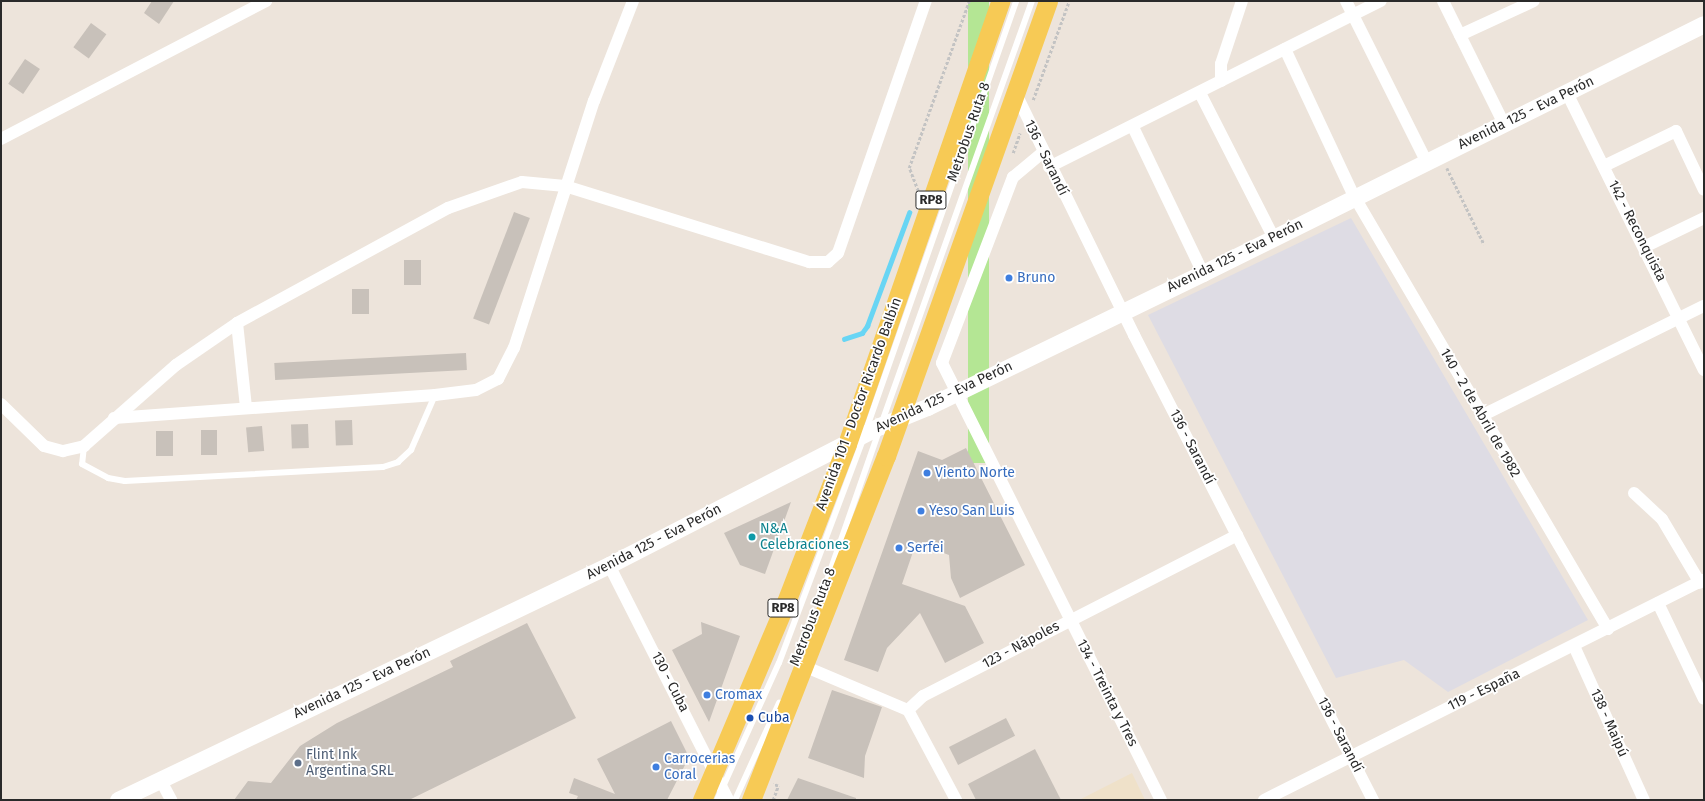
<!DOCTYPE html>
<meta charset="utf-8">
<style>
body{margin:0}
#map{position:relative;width:1705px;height:801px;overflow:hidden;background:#ede4db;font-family:"Fira Sans",sans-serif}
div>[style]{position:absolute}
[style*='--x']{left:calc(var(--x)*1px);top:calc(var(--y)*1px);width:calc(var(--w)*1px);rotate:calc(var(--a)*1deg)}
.industrial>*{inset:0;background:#dedce4}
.education>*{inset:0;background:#efe1c9}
.green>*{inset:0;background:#b4e694;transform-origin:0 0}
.stream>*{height:4.5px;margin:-2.25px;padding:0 2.25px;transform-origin:2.25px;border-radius:2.25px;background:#68d5f4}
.building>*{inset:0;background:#c8c1ba;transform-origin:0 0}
.path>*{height:2.5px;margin-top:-1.25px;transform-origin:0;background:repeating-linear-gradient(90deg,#c3c3c3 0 3px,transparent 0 5px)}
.lane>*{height:6px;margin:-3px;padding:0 3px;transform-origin:3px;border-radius:3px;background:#fff}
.street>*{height:12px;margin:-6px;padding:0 6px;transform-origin:6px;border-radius:6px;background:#fff}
.secondary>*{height:17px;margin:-8.5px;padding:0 8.5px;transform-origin:8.5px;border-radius:8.5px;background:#fff}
.primary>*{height:19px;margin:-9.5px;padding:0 9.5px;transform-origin:9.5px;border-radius:9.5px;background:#f7ca55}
.dots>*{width:11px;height:11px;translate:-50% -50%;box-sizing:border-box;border:2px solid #fff;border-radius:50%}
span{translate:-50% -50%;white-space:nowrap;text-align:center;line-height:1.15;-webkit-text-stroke:3.5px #fff;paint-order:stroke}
.shield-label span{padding:1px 3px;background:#fff;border:1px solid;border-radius:3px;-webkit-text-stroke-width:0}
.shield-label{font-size:13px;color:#2a2a2a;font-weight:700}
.street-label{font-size:14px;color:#2a2a2a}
.shop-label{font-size:14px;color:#366cbe}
.left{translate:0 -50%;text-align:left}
.culture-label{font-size:14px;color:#0d838f}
.transit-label{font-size:14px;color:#164399}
.service-label{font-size:14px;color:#4e5e75}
.frame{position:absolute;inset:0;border:2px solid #2a2a2a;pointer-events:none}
</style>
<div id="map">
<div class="industrial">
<i style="clip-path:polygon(1351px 218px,1588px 620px,1448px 692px,1404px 660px,1336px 678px,1148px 315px)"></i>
</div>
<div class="education">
<i style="clip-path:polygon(1132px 773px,1145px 800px,1079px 800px)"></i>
</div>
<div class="green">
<i style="left:968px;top:1px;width:21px;height:462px"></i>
</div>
<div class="stream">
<i style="--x:844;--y:339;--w:19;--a:-18"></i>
<i style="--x:862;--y:333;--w:9;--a:-54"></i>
<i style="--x:867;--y:326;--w:121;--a:-69.6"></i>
</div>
<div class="building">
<i style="clip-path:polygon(152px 1px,174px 1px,159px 24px,144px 13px)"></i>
<i style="left:91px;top:23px;width:19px;height:30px;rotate:36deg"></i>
<i style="left:25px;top:59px;width:18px;height:30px;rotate:34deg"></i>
<i style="left:514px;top:212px;width:17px;height:114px;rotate:21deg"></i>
<i style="left:404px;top:260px;width:17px;height:25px"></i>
<i style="left:352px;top:289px;width:17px;height:25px"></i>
<i style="left:466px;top:353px;width:17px;height:192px;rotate:87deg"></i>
<i style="left:352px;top:420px;width:25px;height:17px;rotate:88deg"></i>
<i style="left:308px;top:424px;width:24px;height:17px;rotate:88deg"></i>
<i style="left:262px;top:426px;width:25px;height:16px;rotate:85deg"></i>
<i style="left:201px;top:430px;width:16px;height:25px"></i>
<i style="left:156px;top:431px;width:17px;height:25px"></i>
<i style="clip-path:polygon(966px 448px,1025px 565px,960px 598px,951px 578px,949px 555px,916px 543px,902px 584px,965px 606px,984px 643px,945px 663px,920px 613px,887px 648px,878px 672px,844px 660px,918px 451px,942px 460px)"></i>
<i style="clip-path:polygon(791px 502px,765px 574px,740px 565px,724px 533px)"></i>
<i style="clip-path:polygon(701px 622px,740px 636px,709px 722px,672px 650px,702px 634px)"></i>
<i style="clip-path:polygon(527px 623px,576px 718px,409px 800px,234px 800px,248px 781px,271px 783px,300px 746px,337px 723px,453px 667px,450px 661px)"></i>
<i style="clip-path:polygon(832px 690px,882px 707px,865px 756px,864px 778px,808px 758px)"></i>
<i style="left:1006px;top:718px;width:20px;height:64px;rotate:63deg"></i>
<i style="clip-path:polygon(671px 721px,687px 753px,686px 763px,667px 800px,576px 800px,578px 796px,569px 793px,574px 778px,615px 794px,597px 759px)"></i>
<i style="clip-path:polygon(1035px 749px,1061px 800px,976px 800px,968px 784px)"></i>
<i style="clip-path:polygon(798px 778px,856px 798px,856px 800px,787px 800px)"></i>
</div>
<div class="path">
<i style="--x:1033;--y:100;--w:105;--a:-70"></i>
<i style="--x:1013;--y:153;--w:21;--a:-71"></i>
<i style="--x:1447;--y:168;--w:85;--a:64"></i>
<i style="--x:918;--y:191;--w:25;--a:-111"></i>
<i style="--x:909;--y:168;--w:177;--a:-70.2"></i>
<i style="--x:773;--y:800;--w:15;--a:-70"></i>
<i style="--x:778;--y:786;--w:5;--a:-158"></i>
</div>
<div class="lane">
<i style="--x:882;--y:422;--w:447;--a:-70.4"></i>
<i style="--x:866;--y:430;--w:454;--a:-70.7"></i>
<i style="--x:84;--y:446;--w:18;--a:96"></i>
<i style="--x:82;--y:464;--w:30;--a:28"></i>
<i style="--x:108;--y:478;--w:17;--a:10"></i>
<i style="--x:125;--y:481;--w:258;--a:-3.1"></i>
<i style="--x:383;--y:467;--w:16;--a:-18"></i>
<i style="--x:398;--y:462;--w:18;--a:-43"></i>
<i style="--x:411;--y:450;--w:60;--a:-66.4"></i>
<i style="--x:826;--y:583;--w:161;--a:-70.8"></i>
<i style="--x:717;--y:800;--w:150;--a:-65.7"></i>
<i style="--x:779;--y:663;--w:239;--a:-69.4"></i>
<i style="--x:735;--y:800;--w:107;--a:-65.6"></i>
</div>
<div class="street">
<i style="--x:1346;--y:1;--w:179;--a:63.4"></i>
<i style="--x:1443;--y:1;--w:137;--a:63.6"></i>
<i style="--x:1460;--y:35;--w:81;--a:-24.7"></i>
<i style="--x:1285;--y:49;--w:162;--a:64.9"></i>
<i style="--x:1354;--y:196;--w:502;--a:59.6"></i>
<i style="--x:1221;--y:81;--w:17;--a:-90"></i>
<i style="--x:1221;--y:64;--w:66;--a:-71.6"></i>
<i style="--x:1015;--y:92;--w:271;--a:63.9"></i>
<i style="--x:1134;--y:335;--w:523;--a:62.8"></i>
<i style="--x:1200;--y:93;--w:163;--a:63"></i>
<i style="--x:1567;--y:93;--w:309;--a:63.7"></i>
<i style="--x:1133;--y:127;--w:162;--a:64.4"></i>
<i style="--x:1;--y:139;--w:299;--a:-27.5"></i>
<i style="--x:1042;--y:153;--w:38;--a:140"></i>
<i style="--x:1013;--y:177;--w:199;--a:110.9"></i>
<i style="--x:942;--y:363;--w:489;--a:63.4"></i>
<i style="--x:1604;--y:166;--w:80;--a:-25.9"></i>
<i style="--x:1676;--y:131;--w:65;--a:64.6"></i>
<i style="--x:1049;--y:167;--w:371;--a:-26.6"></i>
<i style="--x:1644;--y:247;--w:67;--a:-25.8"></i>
<i style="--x:237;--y:323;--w:84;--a:83.9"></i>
<i style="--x:1;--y:404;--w:60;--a:44.3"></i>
<i style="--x:44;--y:446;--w:20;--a:15"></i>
<i style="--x:63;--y:451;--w:22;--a:-13"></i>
<i style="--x:84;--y:446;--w:123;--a:-41.4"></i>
<i style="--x:176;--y:365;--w:74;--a:-34.5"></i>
<i style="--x:237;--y:323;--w:240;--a:-28.6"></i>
<i style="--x:448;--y:208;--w:78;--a:-19.4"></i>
<i style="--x:522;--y:182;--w:43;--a:5.3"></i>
<i style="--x:565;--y:186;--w:256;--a:17.3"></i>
<i style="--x:809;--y:262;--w:19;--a:0"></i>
<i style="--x:828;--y:262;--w:13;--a:-42"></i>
<i style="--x:838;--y:253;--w:267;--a:-70.8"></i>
<i style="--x:1481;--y:416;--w:249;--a:-26.3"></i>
<i style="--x:114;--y:418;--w:322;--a:-4.1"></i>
<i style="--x:435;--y:395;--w:41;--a:-7"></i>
<i style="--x:476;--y:390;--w:25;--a:-27"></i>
<i style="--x:498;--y:379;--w:35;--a:-63"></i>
<i style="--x:514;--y:348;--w:260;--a:-72.1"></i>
<i style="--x:594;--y:101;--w:107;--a:-68.7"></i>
<i style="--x:1634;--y:493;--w:38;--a:43"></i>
<i style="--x:1662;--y:519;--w:74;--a:59.3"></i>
<i style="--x:609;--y:565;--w:263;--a:63.1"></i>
<i style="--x:1658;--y:603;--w:106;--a:64.4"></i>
<i style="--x:1574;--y:646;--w:169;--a:65.6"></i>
<i style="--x:806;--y:667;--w:111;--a:22.9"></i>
<i style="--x:908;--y:710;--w:102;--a:61.9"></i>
<i style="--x:908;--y:710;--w:21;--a:-43"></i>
<i style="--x:923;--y:696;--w:353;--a:-27.1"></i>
<i style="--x:160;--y:779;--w:24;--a:62"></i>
<i style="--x:1264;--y:800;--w:492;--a:-26.6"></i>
</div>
<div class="secondary">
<i style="--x:118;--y:800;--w:544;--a:-25.58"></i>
<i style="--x:609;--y:565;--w:305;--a:-27.2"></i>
<i style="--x:880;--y:426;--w:51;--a:-22"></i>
<i style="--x:927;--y:407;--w:307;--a:-25.9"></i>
<i style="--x:1203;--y:273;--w:559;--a:-26.43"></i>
</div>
<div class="primary">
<i style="--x:702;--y:800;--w:215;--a:-67"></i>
<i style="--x:786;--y:602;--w:169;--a:-68.9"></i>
<i style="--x:847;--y:444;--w:469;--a:-70.9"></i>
<i style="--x:751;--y:800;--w:370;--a:-68.6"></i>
<i style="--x:886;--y:456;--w:483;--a:-70.4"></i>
</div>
<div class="dots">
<i style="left:1009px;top:278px;background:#3f7fe0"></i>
<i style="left:927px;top:473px;background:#3f7fe0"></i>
<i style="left:921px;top:511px;background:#3f7fe0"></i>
<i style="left:752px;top:537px;background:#0f9aa8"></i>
<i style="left:899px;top:548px;background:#3f7fe0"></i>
<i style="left:707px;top:695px;background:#3f7fe0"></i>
<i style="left:750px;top:718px;background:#1a4fb4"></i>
<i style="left:298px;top:763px;background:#5c6f8a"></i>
<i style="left:656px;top:767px;background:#3f7fe0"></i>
</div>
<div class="shield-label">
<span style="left:931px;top:200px">RP8</span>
<span style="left:783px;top:608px">RP8</span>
</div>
<div class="street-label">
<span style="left:1526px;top:113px;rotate:-26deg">Avenida 125 - Eva Perón</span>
<span style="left:969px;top:132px;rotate:-71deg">Metrobus Ruta 8</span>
<span style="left:1046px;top:158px;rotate:64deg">136 - Sarandí</span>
<span style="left:1637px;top:231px;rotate:63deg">142 - Reconquista</span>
<span style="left:1235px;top:256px;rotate:-26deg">Avenida 125 - Eva Perón</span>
<span style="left:944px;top:397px;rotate:-25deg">Avenida 125 - Eva Perón</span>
<span style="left:859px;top:404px;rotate:-70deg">Avenida 101 - Doctor Ricardo Balbín</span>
<span style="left:1480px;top:413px;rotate:60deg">140 - 2 de Abril de 1982</span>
<span style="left:1192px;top:447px;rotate:63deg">136 - Sarandí</span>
<span style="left:654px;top:542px;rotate:-27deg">Avenida 125 - Eva Perón</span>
<span style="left:813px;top:617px;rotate:-69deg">Metrobus Ruta 8</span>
<span style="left:1021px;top:645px;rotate:-28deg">123 - Nápoles</span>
<span style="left:670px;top:682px;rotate:63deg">130 - Cuba</span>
<span style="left:362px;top:683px;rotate:-25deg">Avenida 125 - Eva Perón</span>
<span style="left:1484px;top:690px;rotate:-26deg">119 - España</span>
<span style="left:1107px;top:693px;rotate:63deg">134 - Treinta y Tres</span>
<span style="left:1609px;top:723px;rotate:66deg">138 - Maipú</span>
<span style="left:1340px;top:735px;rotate:63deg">136 - Sarandí</span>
</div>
<div class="shop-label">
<span class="left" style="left:1017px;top:278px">Bruno</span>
<span class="left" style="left:935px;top:473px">Viento Norte</span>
<span class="left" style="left:929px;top:511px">Yeso San Luis</span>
<span class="left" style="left:907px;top:548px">Serfei</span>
<span class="left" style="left:715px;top:695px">Cromax</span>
<span class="left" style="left:664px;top:767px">Carrocerias<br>Coral</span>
</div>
<div class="culture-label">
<span class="left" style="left:760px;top:537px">N&amp;A<br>Celebraciones</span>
</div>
<div class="transit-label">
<span class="left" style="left:758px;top:718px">Cuba</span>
</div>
<div class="service-label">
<span class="left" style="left:306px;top:763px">Flint Ink<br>Argentina SRL</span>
</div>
<div class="frame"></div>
</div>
